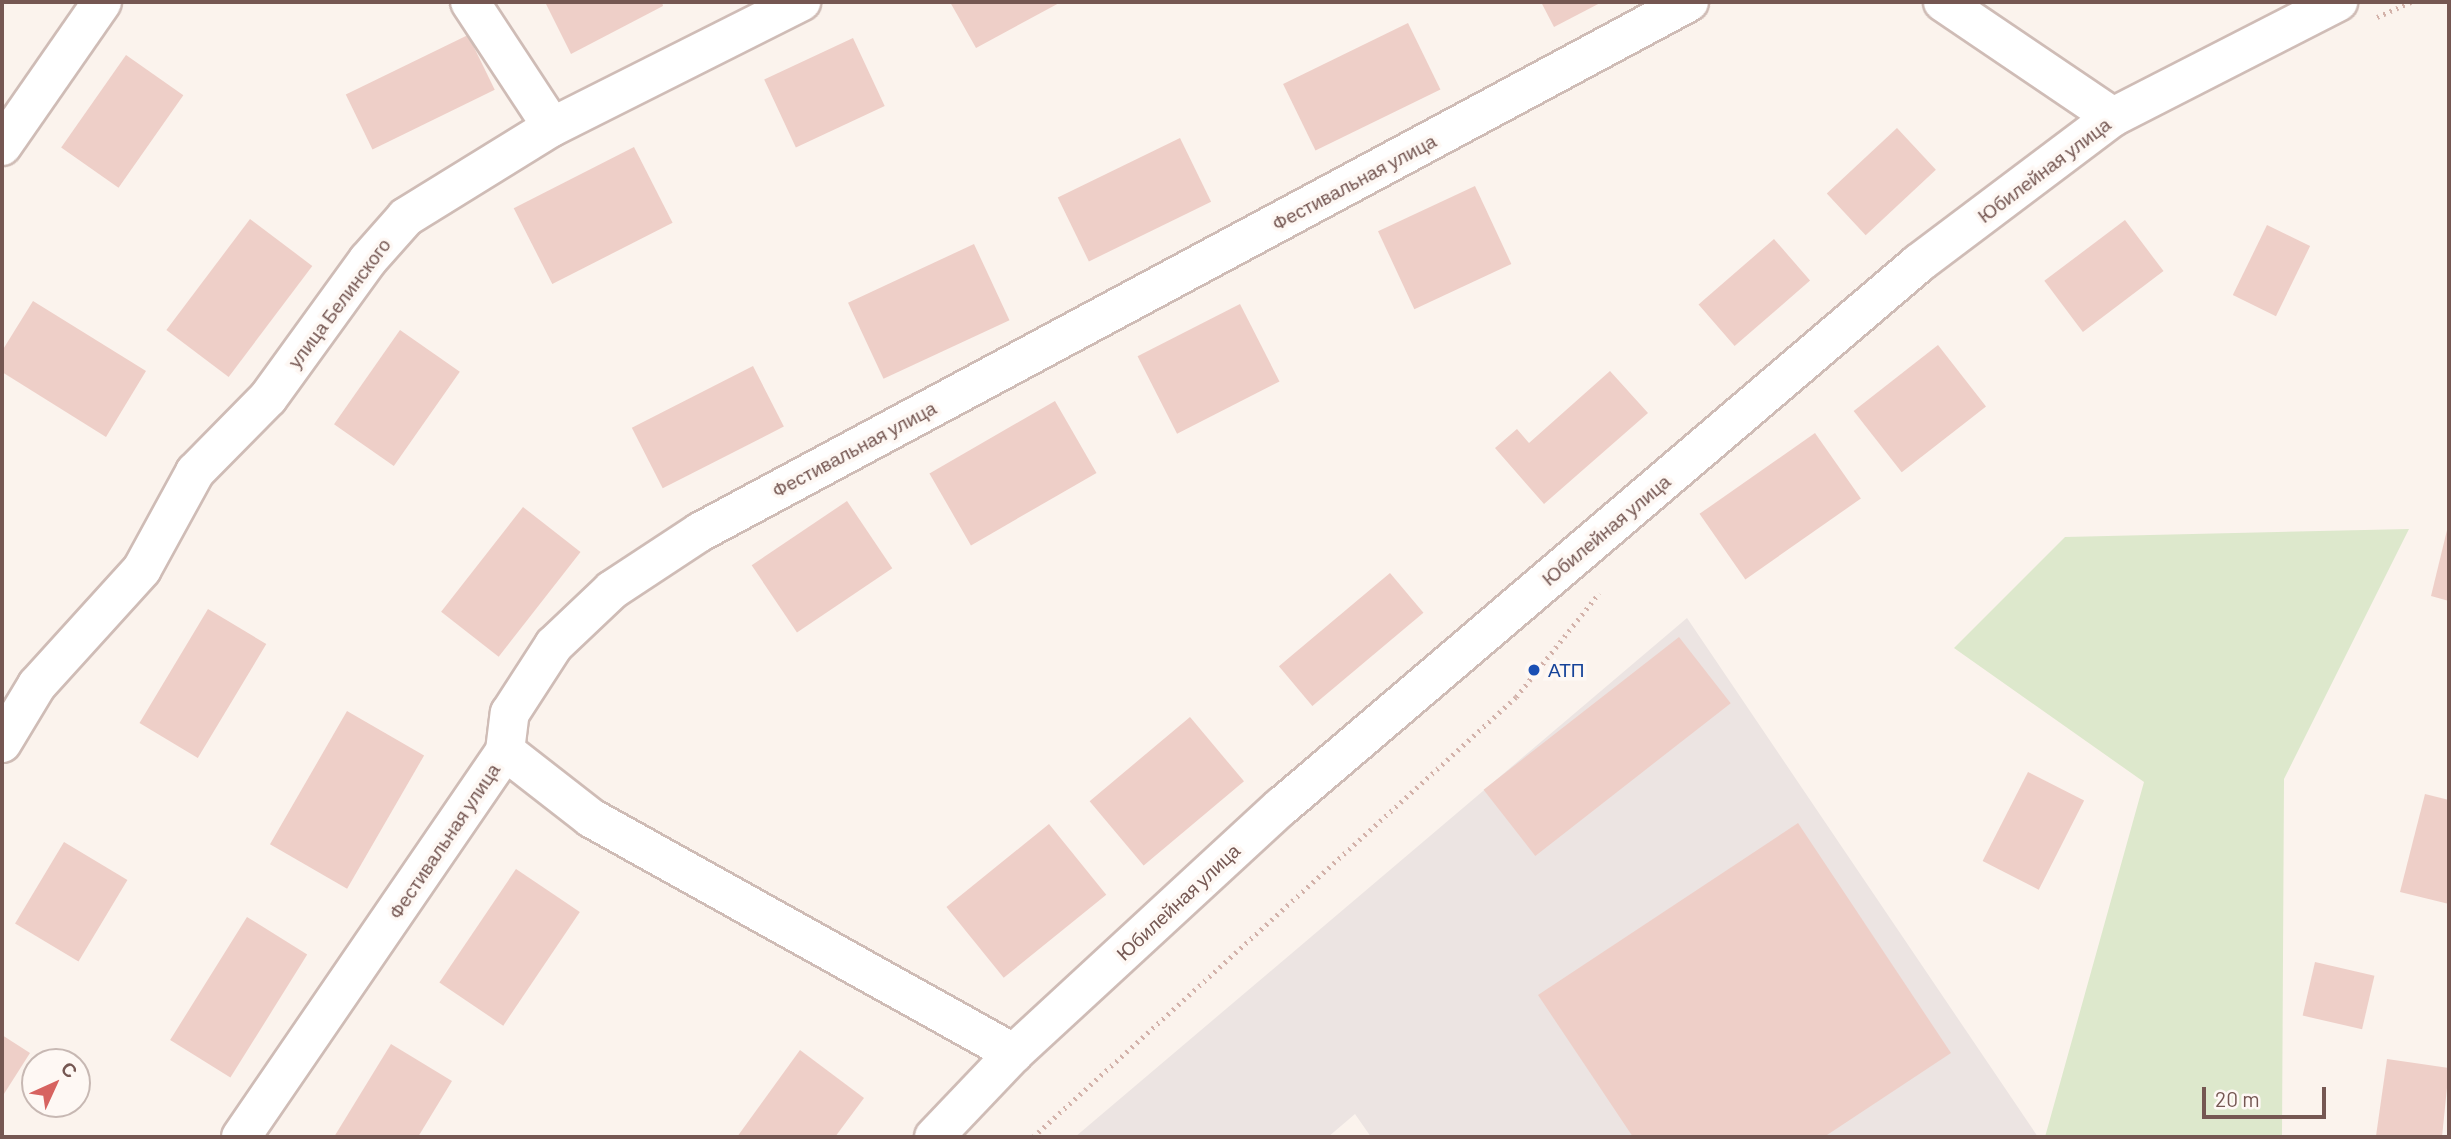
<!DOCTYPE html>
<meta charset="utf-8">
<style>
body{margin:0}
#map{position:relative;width:2451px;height:1139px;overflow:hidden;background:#fbf3ed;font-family:Barlow,sans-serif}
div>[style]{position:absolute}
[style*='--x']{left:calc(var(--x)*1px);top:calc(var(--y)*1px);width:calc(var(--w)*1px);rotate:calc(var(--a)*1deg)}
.industrial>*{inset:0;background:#ece4e2}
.green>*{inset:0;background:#dde8cc}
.building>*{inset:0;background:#eecfc8;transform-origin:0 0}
.path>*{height:4.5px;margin-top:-2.25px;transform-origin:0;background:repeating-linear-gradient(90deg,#d3b2aa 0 2px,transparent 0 7px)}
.roads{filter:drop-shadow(2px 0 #cfbcb6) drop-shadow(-2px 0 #cfbcb6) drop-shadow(0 2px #cfbcb6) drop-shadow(0 -2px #cfbcb6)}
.minor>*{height:38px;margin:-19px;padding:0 19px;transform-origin:19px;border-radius:19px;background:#fff}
.dots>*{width:19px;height:19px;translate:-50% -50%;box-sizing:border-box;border:4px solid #fef8f4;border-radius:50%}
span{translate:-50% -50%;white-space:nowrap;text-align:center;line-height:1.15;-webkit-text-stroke:7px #fef8f4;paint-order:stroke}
.street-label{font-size:19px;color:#755752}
.transit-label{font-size:19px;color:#164399}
.left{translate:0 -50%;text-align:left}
.frame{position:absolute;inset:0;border:4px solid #755752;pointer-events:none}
.north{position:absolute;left:21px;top:1048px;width:70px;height:70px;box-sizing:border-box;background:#fef8f4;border:2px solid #c7b8b3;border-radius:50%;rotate:45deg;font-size:19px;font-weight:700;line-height:28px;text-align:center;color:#755752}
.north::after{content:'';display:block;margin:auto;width:24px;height:32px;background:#d76360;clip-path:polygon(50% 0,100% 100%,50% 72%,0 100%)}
.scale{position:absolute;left:2202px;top:1087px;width:124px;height:32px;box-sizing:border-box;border:4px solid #755752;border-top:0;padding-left:9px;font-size:21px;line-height:24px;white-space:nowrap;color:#755752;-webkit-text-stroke:5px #fef8f4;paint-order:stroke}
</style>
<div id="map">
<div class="industrial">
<i style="clip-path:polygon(1687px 618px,2038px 1137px,1371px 1137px,1355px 1114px,1328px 1137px,1075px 1137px)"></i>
</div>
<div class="green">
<i style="clip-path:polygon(2409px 529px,2284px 779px,2282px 1137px,2045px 1137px,2144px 782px,1954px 648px,2065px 537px)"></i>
</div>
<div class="building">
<i style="clip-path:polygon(545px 2px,662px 2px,663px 6px,571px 54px)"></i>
<i style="clip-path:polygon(950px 2px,1061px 2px,976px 48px)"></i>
<i style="clip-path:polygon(1541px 2px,1602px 2px,1554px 27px)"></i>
<i style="left:1408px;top:23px;width:74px;height:139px;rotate:64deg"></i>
<i style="left:468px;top:35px;width:61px;height:136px;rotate:64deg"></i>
<i style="left:853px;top:38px;width:75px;height:98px;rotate:65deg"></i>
<i style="left:126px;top:55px;width:70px;height:113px;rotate:35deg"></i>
<i style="left:1897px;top:128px;width:57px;height:96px;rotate:47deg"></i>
<i style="left:1180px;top:138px;width:71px;height:136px;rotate:64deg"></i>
<i style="left:634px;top:147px;width:85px;height:135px;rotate:63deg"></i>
<i style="left:1475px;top:186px;width:86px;height:107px;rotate:65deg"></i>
<i style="left:250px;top:219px;width:78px;height:139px;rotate:37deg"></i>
<i style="left:2125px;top:220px;width:64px;height:101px;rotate:53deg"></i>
<i style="left:2267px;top:225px;width:48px;height:78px;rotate:26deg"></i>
<i style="left:1774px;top:239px;width:55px;height:100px;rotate:49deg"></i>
<i style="left:974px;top:244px;width:84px;height:139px;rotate:65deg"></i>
<i style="clip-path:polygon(33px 301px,146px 371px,106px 437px,2px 372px,2px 351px)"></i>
<i style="left:1240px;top:304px;width:87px;height:115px;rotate:63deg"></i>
<i style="left:400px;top:330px;width:73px;height:115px;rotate:35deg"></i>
<i style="left:1938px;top:345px;width:78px;height:107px;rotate:52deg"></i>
<i style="left:753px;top:366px;width:68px;height:136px;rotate:63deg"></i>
<i style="clip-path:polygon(1610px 371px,1648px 413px,1544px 504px,1495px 448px,1517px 429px,1529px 443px)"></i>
<i style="left:1055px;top:401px;width:83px;height:145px;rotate:60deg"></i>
<i style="left:1815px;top:433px;width:80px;height:141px;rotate:55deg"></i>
<i style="left:847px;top:501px;width:81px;height:115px;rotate:56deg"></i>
<i style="left:523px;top:507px;width:73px;height:133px;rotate:38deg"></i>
<i style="clip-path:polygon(2448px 526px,2449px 527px,2449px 601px,2431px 596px)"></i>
<i style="left:1390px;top:573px;width:52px;height:145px;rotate:50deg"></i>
<i style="left:208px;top:609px;width:68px;height:133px;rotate:31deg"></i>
<i style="left:1679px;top:637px;width:84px;height:248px;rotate:52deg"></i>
<i style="left:347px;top:711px;width:89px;height:154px;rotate:30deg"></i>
<i style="left:1190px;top:717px;width:84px;height:131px;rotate:50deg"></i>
<i style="left:2028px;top:772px;width:63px;height:100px;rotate:27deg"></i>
<i style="clip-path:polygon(2425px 794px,2449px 800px,2449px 904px,2400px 892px)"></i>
<i style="clip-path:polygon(1798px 823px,1951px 1053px,1824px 1137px,1633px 1137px,1538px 995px)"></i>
<i style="left:1049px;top:824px;width:91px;height:132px;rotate:51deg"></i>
<i style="left:64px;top:842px;width:74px;height:95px;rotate:31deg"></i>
<i style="left:516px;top:869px;width:77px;height:137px;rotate:34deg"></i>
<i style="left:247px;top:917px;width:71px;height:145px;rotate:32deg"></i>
<i style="left:2315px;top:962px;width:61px;height:55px;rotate:13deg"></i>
<i style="clip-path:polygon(2px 1035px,30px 1053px,2px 1097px)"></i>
<i style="clip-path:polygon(391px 1044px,452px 1081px,418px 1137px,334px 1137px)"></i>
<i style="clip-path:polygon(800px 1050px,864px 1098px,835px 1137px,737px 1137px)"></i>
<i style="clip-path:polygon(2387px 1059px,2449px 1068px,2442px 1137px,2376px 1136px)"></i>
</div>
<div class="path">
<i style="--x:2377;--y:17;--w:37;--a:-24"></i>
<i style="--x:1033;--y:1137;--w:653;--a:-42.33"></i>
<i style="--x:1516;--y:697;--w:133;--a:-51.4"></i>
</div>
<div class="roads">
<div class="minor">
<i style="--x:470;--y:2;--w:149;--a:56.7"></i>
<i style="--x:1943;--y:2;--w:205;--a:34.1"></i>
<i style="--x:2;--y:146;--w:175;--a:-55.2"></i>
<i style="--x:2;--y:743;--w:68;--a:-58.9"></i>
<i style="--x:37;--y:685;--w:156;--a:-47.8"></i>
<i style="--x:142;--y:569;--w:111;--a:-61.3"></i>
<i style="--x:195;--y:472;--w:104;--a:-45.4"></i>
<i style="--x:268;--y:398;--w:170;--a:-54.1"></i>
<i style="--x:368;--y:260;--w:57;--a:-48.5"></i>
<i style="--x:406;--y:217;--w:172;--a:-31.7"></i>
<i style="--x:552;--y:127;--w:279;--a:-26.7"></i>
<i style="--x:505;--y:751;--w:109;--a:37.9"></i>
<i style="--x:591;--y:818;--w:484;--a:29.1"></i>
<i style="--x:241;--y:1137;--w:468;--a:-55.6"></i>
<i style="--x:505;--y:751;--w:38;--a:-83"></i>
<i style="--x:510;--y:713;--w:81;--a:-57.1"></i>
<i style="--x:554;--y:645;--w:80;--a:-43.5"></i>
<i style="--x:612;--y:590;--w:105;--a:-33.4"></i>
<i style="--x:700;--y:532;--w:1122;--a:-28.19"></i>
<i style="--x:934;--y:1137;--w:116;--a:-46.4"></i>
<i style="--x:1014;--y:1053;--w:363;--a:-42.7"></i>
<i style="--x:1281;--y:807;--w:838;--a:-40.45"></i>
<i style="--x:1919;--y:263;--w:243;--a:-37"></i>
<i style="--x:2113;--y:117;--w:253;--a:-27.1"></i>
</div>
</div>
<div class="dots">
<i style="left:1534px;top:670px;background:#1a4fb4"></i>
</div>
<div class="street-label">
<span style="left:2044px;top:170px;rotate:-37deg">Юбилейная улица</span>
<span style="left:1354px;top:182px;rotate:-28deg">Фестивальная улица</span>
<span style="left:339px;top:303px;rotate:-53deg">улица Белинского</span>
<span style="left:854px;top:449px;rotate:-28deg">Фестивальная улица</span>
<span style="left:1606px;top:530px;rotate:-40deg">Юбилейная улица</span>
<span style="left:444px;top:841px;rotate:-56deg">Фестивальная улица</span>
<span style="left:1178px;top:902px;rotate:-43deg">Юбилейная улица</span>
</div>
<div class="transit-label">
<span class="left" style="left:1548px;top:670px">АТП</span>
</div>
<div class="frame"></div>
<div class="north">С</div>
<div class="scale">20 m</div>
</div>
